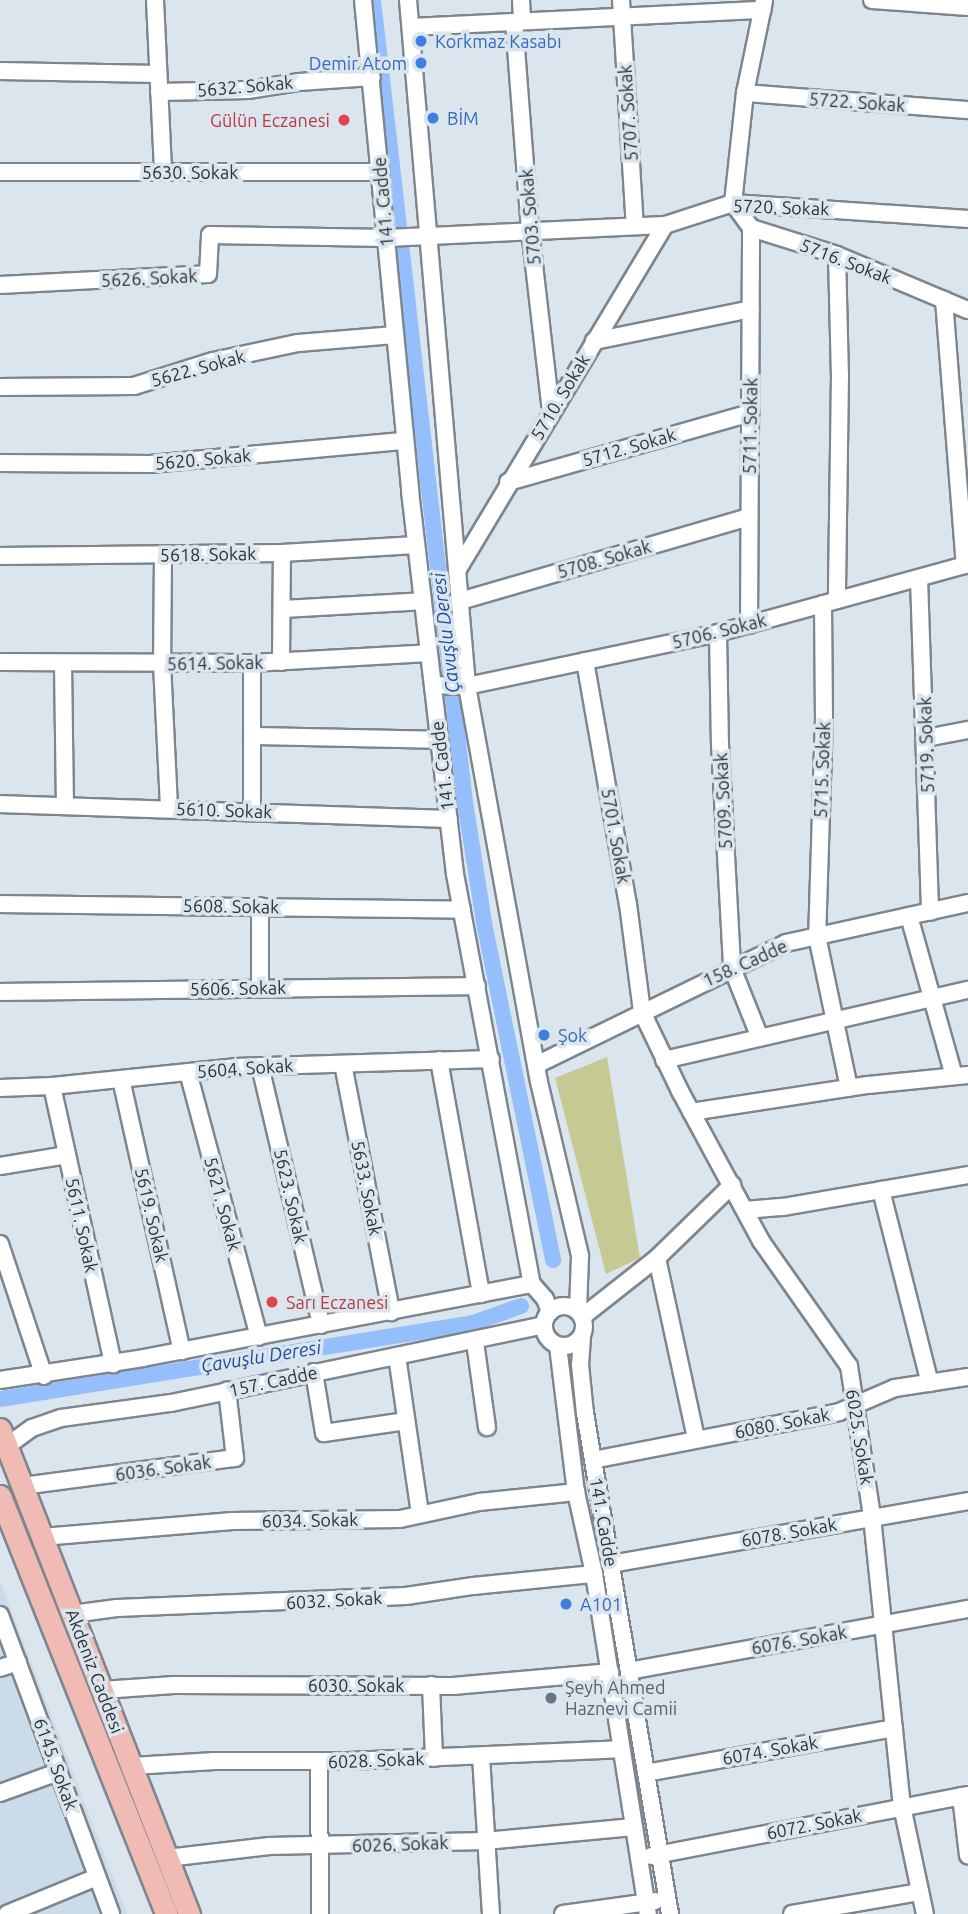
<!DOCTYPE html>
<meta charset="utf-8">
<style>
body{margin:0}
#map{position:relative;width:968px;height:1914px;overflow:hidden;background:#dae5ed;font-family:Ubuntu,sans-serif}
div>[style]{position:absolute}
[style*='--x']{left:calc(var(--x)*1px);top:calc(var(--y)*1px);width:calc(var(--w)*1px);rotate:calc(var(--a)*1deg)}
.built>*{inset:0;background:#cbdbe9}
.green>*{inset:0;background:#c6c991}
.canal>*{height:16px;margin:-8px;padding:0 8px;transform-origin:8px;border-radius:8px;background:#95befd}
.roads{filter:drop-shadow(2px 0 #7d868e) drop-shadow(-2px 0 #7d868e) drop-shadow(0 2px #7d868e) drop-shadow(0 -2px #7d868e)}
.minor>*{height:16px;margin:-8px;padding:0 8px;transform-origin:8px;border-radius:8px;background:#fff}
.minor>.ring{margin:-8px;padding:0;box-sizing:content-box;background:none;border:16px solid #fff;border-radius:50%}
.major>*{height:21px;margin:-10.5px;padding:0 10.5px;transform-origin:10.5px;border-radius:10.5px;background:#f0bbb4}
.dots>*{width:19px;height:19px;translate:-50% -50%;box-sizing:border-box;border:4px solid #dae5ed;border-radius:50%}
span{translate:-50% -50%;white-space:nowrap;text-align:center;line-height:1.15;-webkit-text-stroke:7px #dae5ed;paint-order:stroke}
.shop-label{font-size:18px;color:#366cbe}
.left{translate:0 -50%;text-align:left}
.right{translate:-100% -50%;text-align:right}
.street-label{font-size:18px;color:#2f3336}
.health-label{font-size:18px;color:#be3a42}
.worship-label{font-size:18px;color:#5b616d}
.water-label{font-size:19px;color:#1e4e98;font-style:italic}
</style>
<div id="map">
<div class="built">
<i style="clip-path:polygon(0 1581px,127px 1914px,0 1914px)"></i>
</div>
<div class="green">
<i style="clip-path:polygon(607px 1057px,640px 1258px,606px 1274px,555px 1078px)"></i>
</div>
<div class="canal">
<i style="--x:373;--y:0;--w:807;--a:83.46"></i>
<i style="--x:465;--y:802;--w:128;--a:81"></i>
<i style="--x:485;--y:928;--w:339;--a:78.4"></i>
<i style="--x:0;--y:1399;--w:479;--a:-9.1"></i>
<i style="--x:473;--y:1323;--w:51;--a:-19.5"></i>
</div>
<div class="roads">
<div class="minor">
<i style="--x:155;--y:0;--w:172;--a:87.3"></i>
<i style="--x:363;--y:0;--w:493;--a:84.5"></i>
<i style="--x:410;--y:491;--w:386;--a:83.3"></i>
<i style="--x:455;--y:874;--w:417;--a:79.4"></i>
<i style="--x:532;--y:1284;--w:20;--a:49"></i>
<i style="--x:545;--y:1299;--w:14;--a:69"></i>
<i style="--x:408;--y:0;--w:689;--a:85.08"></i>
<i style="--x:467;--y:686;--w:402;--a:79.7"></i>
<i style="--x:539;--y:1082;--w:179;--a:76.7"></i>
<i style="--x:580;--y:1256;--w:55;--a:92.1"></i>
<i style="--x:521;--y:0;--w:21;--a:87"></i>
<i style="--x:621;--y:0;--w:226;--a:86.5"></i>
<i style="--x:872;--y:0;--w:96;--a:4.2"></i>
<i style="--x:514;--y:22;--w:209;--a:85.6"></i>
<i style="--x:530;--y:230;--w:182;--a:83.4"></i>
<i style="--x:411;--y:27;--w:352;--a:-2.8"></i>
<i style="--x:0;--y:71;--w:158;--a:1.1"></i>
<i style="--x:159;--y:92;--w:89;--a:-1.3"></i>
<i style="--x:248;--y:90;--w:52;--a:-8.9"></i>
<i style="--x:299;--y:82;--w:73;--a:-3.9"></i>
<i style="--x:745;--y:93;--w:224;--a:4.4"></i>
<i style="--x:0;--y:172;--w:381;--a:0"></i>
<i style="--x:733;--y:203;--w:31;--a:54"></i>
<i style="--x:751;--y:228;--w:90;--a:17.4"></i>
<i style="--x:837;--y:255;--w:142;--a:22.8"></i>
<i style="--x:733;--y:203;--w:111;--a:-83.8"></i>
<i style="--x:745;--y:93;--w:94;--a:-78.3"></i>
<i style="--x:837;--y:255;--w:120;--a:88.6"></i>
<i style="--x:840;--y:375;--w:225;--a:90.8"></i>
<i style="--x:0;--y:285;--w:208;--a:-3"></i>
<i style="--x:208;--y:274;--w:39;--a:-87"></i>
<i style="--x:210;--y:235;--w:177;--a:1"></i>
<i style="--x:387;--y:238;--w:278;--a:-2.7"></i>
<i style="--x:665;--y:225;--w:71;--a:-17.9"></i>
<i style="--x:733;--y:203;--w:236;--a:3.9"></i>
<i style="--x:944;--y:300;--w:266;--a:85.5"></i>
<i style="--x:594;--y:341;--w:160;--a:-11.5"></i>
<i style="--x:0;--y:387;--w:134;--a:-0.4"></i>
<i style="--x:134;--y:386;--w:83;--a:-17.6"></i>
<i style="--x:213;--y:361;--w:87;--a:-12"></i>
<i style="--x:298;--y:343;--w:97;--a:-4.7"></i>
<i style="--x:0;--y:463;--w:150;--a:0.4"></i>
<i style="--x:150;--y:464;--w:256;--a:-5.2"></i>
<i style="--x:508;--y:482;--w:252;--a:-15.9"></i>
<i style="--x:163;--y:555;--w:109;--a:90.5"></i>
<i style="--x:162;--y:664;--w:143;--a:87.2"></i>
<i style="--x:0;--y:556;--w:282;--a:-0.6"></i>
<i style="--x:282;--y:553;--w:134;--a:-3.4"></i>
<i style="--x:457;--y:571;--w:404;--a:-59"></i>
<i style="--x:919;--y:578;--w:334;--a:88.1"></i>
<i style="--x:460;--y:601;--w:301;--a:-16.2"></i>
<i style="--x:823;--y:604;--w:114;--a:89.5"></i>
<i style="--x:824;--y:718;--w:218;--a:91.8"></i>
<i style="--x:817;--y:936;--w:155;--a:78.1"></i>
<i style="--x:282;--y:609;--w:141;--a:-3.2"></i>
<i style="--x:749;--y:625;--w:397;--a:-89.7"></i>
<i style="--x:718;--y:633;--w:111;--a:89"></i>
<i style="--x:720;--y:744;--w:224;--a:86.9"></i>
<i style="--x:732;--y:968;--w:75;--a:68.2"></i>
<i style="--x:585;--y:661;--w:247;--a:80"></i>
<i style="--x:628;--y:904;--w:109;--a:82.6"></i>
<i style="--x:642;--y:1012;--w:88;--a:64.3"></i>
<i style="--x:680;--y:1091;--w:170;--a:61.6"></i>
<i style="--x:761;--y:1241;--w:153;--a:54.9"></i>
<i style="--x:849;--y:1366;--w:153;--a:81.3"></i>
<i style="--x:872;--y:1517;--w:291;--a:84.1"></i>
<i style="--x:902;--y:1806;--w:110;--a:78"></i>
<i style="--x:0;--y:662;--w:252;--a:0.2"></i>
<i style="--x:252;--y:663;--w:177;--a:-3.2"></i>
<i style="--x:281;--y:662;--w:109;--a:-89.5"></i>
<i style="--x:252;--y:663;--w:148;--a:90"></i>
<i style="--x:63;--y:664;--w:140;--a:89.2"></i>
<i style="--x:433;--y:685;--w:34;--a:2"></i>
<i style="--x:467;--y:686;--w:257;--a:-11.9"></i>
<i style="--x:718;--y:633;--w:259;--a:-15.4"></i>
<i style="--x:252;--y:736;--w:187;--a:1.2"></i>
<i style="--x:926;--y:738;--w:43;--a:-10.8"></i>
<i style="--x:0;--y:804;--w:449;--a:1.9"></i>
<i style="--x:0;--y:904;--w:462;--a:0.7"></i>
<i style="--x:909;--y:916;--w:166;--a:74.3"></i>
<i style="--x:260;--y:988;--w:82;--a:-90"></i>
<i style="--x:0;--y:992;--w:477;--a:-0.7"></i>
<i style="--x:439;--y:1060;--w:238;--a:79.8"></i>
<i style="--x:664;--y:1060;--w:312;--a:-13"></i>
<i style="--x:343;--y:1064;--w:253;--a:79"></i>
<i style="--x:536;--y:1065;--w:278;--a:-26"></i>
<i style="--x:786;--y:943;--w:186;--a:-12.4"></i>
<i style="--x:260;--y:1066;--w:266;--a:76.7"></i>
<i style="--x:188;--y:1072;--w:274;--a:75"></i>
<i style="--x:121;--y:1079;--w:279;--a:77.4"></i>
<i style="--x:52;--y:1086;--w:285;--a:77.6"></i>
<i style="--x:0;--y:1088;--w:52;--a:-2.2"></i>
<i style="--x:52;--y:1086;--w:184;--a:-5.9"></i>
<i style="--x:235;--y:1067;--w:256;--a:-1.8"></i>
<i style="--x:691;--y:1112;--w:179;--a:-8.7"></i>
<i style="--x:868;--y:1085;--w:100;--a:-5.7"></i>
<i style="--x:0;--y:1166;--w:68;--a:-9.3"></i>
<i style="--x:881;--y:1190;--w:199;--a:75.8"></i>
<i style="--x:745;--y:1210;--w:38;--a:-5"></i>
<i style="--x:783;--y:1207;--w:188;--a:-9.8"></i>
<i style="--x:0;--y:1244;--w:139;--a:71.6"></i>
<i style="--x:657;--y:1258;--w:185;--a:77.8"></i>
<i class="ring" style="left:544px;top:1306px;width:24px;height:24px"></i>
<i style="--x:582;--y:1317;--w:95;--a:-38.2"></i>
<i style="--x:657;--y:1258;--w:105;--a:-44.2"></i>
<i style="--x:582;--y:1337;--w:28;--a:94"></i>
<i style="--x:580;--y:1365;--w:48;--a:84.1"></i>
<i style="--x:585;--y:1413;--w:508;--a:80.37"></i>
<i style="--x:475;--y:1342;--w:86;--a:82"></i>
<i style="--x:558;--y:1346;--w:147;--a:83"></i>
<i style="--x:576;--y:1492;--w:84;--a:77.6"></i>
<i style="--x:594;--y:1574;--w:344;--a:81"></i>
<i style="--x:397;--y:1356;--w:160;--a:81.7"></i>
<i style="--x:314;--y:1372;--w:62;--a:80.7"></i>
<i style="--x:324;--y:1433;--w:83;--a:-8.3"></i>
<i style="--x:0;--y:1380;--w:145;--a:-8.7"></i>
<i style="--x:143;--y:1358;--w:396;--a:-10.8"></i>
<i style="--x:7;--y:1446;--w:31;--a:-36"></i>
<i style="--x:32;--y:1428;--w:31;--a:-19"></i>
<i style="--x:61;--y:1418;--w:111;--a:-7.8"></i>
<i style="--x:171;--y:1403;--w:381;--a:-11.8"></i>
<i style="--x:593;--y:1460;--w:251;--a:-11"></i>
<i style="--x:839;--y:1412;--w:61;--a:-23.2"></i>
<i style="--x:895;--y:1388;--w:74;--a:-8.6"></i>
<i style="--x:22;--y:1486;--w:215;--a:-7.5"></i>
<i style="--x:235;--y:1458;--w:68;--a:-96.7"></i>
<i style="--x:42;--y:1537;--w:191;--a:-4.8"></i>
<i style="--x:232;--y:1521;--w:168;--a:-0.7"></i>
<i style="--x:400;--y:1519;--w:81;--a:-12.1"></i>
<i style="--x:479;--y:1502;--w:98;--a:-5.9"></i>
<i style="--x:611;--y:1564;--w:363;--a:-10"></i>
<i style="--x:72;--y:1614;--w:45;--a:-7.6"></i>
<i style="--x:117;--y:1608;--w:289;--a:-2.4"></i>
<i style="--x:406;--y:1596;--w:68;--a:-8.5"></i>
<i style="--x:473;--y:1586;--w:122;--a:-5.7"></i>
<i style="--x:0;--y:1615;--w:319;--a:69.6"></i>
<i style="--x:0;--y:1668;--w:19;--a:-18"></i>
<i style="--x:629;--y:1671;--w:345;--a:-10.4"></i>
<i style="--x:431;--y:1685;--w:73;--a:87.6"></i>
<i style="--x:102;--y:1690;--w:72;--a:-4"></i>
<i style="--x:174;--y:1685;--w:279;--a:0.2"></i>
<i style="--x:453;--y:1686;--w:158;--a:-5.1"></i>
<i style="--x:481;--y:1756;--w:158;--a:86.4"></i>
<i style="--x:319;--y:1761;--w:153;--a:89.6"></i>
<i style="--x:132;--y:1766;--w:83;--a:-3.4"></i>
<i style="--x:215;--y:1761;--w:134;--a:0"></i>
<i style="--x:349;--y:1761;--w:271;--a:-2.5"></i>
<i style="--x:646;--y:1773;--w:252;--a:-10.3"></i>
<i style="--x:0;--y:1793;--w:62;--a:-19.9"></i>
<i style="--x:961;--y:1796;--w:60;--a:83.3"></i>
<i style="--x:651;--y:1856;--w:323;--a:-10.9"></i>
<i style="--x:167;--y:1858;--w:103;--a:-6.7"></i>
<i style="--x:269;--y:1846;--w:216;--a:-1.3"></i>
<i style="--x:485;--y:1841;--w:149;--a:-5.4"></i>
<i style="--x:7;--y:1914;--w:97;--a:-22.3"></i>
<i style="--x:563;--y:1914;--w:93;--a:-8"></i>
<i style="--x:792;--y:1914;--w:130;--a:-9.8"></i>
</div>
<div class="major">
<i style="--x:0;--y:1429;--w:521;--a:68.71"></i>
<i style="--x:0;--y:1496;--w:450;--a:68.3"></i>
</div>
</div>
<div class="dots">
<i style="left:421px;top:41px;background:#3f7fe0"></i>
<i style="left:421px;top:63px;background:#3f7fe0"></i>
<i style="left:433px;top:118px;background:#3f7fe0"></i>
<i style="left:344px;top:120px;background:#e0444e"></i>
<i style="left:544px;top:1035px;background:#3f7fe0"></i>
<i style="left:272px;top:1302px;background:#e0444e"></i>
<i style="left:566px;top:1604px;background:#3f7fe0"></i>
<i style="left:551px;top:1698px;background:#6b7280"></i>
</div>
<div class="shop-label">
<span class="left" style="left:435px;top:41px">Korkmaz Kasabı</span>
<span class="right" style="left:407px;top:63px">Demir Atom</span>
<span class="left" style="left:447px;top:118px">BİM</span>
<span class="left" style="left:558px;top:1035px">Şok</span>
<span class="left" style="left:580px;top:1604px">A101</span>
</div>
<div class="street-label">
<span style="left:245px;top:86px;rotate:-5deg">5632. Sokak</span>
<span style="left:857px;top:102px;rotate:4deg">5722. Sokak</span>
<span style="left:628px;top:113px;rotate:-94deg">5707. Sokak</span>
<span style="left:190px;top:172px">5630. Sokak</span>
<span style="left:383px;top:202px;rotate:-95deg">141. Cadde</span>
<span style="left:781px;top:207px;rotate:2deg">5720. Sokak</span>
<span style="left:530px;top:217px;rotate:-95deg">5703. Sokak</span>
<span style="left:846px;top:261px;rotate:21deg">5716. Sokak</span>
<span style="left:149px;top:278px;rotate:-3deg">5626. Sokak</span>
<span style="left:198px;top:368px;rotate:-15deg">5622. Sokak</span>
<span style="left:560px;top:397px;rotate:-59deg">5710. Sokak</span>
<span style="left:750px;top:426px;rotate:-89deg">5711. Sokak</span>
<span style="left:629px;top:447px;rotate:-16deg">5712. Sokak</span>
<span style="left:203px;top:459px;rotate:-5deg">5620. Sokak</span>
<span style="left:208px;top:554px;rotate:-1deg">5618. Sokak</span>
<span style="left:604px;top:559px;rotate:-16deg">5708. Sokak</span>
<span style="left:719px;top:631px;rotate:-14deg">5706. Sokak</span>
<span style="left:215px;top:663px;rotate:-1deg">5614. Sokak</span>
<span style="left:926px;top:745px;rotate:-92deg">5719. Sokak</span>
<span style="left:442px;top:766px;rotate:-97deg">141. Cadde</span>
<span style="left:822px;top:770px;rotate:-88deg">5715. Sokak</span>
<span style="left:723px;top:801px;rotate:-93deg">5709. Sokak</span>
<span style="left:224px;top:810px;rotate:2deg">5610. Sokak</span>
<span style="left:616px;top:836px;rotate:80deg">5701. Sokak</span>
<span style="left:231px;top:906px;rotate:1deg">5608. Sokak</span>
<span style="left:745px;top:963px;rotate:-24deg">158. Cadde</span>
<span style="left:238px;top:988px;rotate:-1deg">5606. Sokak</span>
<span style="left:245px;top:1068px;rotate:-4deg">5604. Sokak</span>
<span style="left:367px;top:1188px;rotate:79deg">5633. Sokak</span>
<span style="left:291px;top:1196px;rotate:77deg">5623. Sokak</span>
<span style="left:223px;top:1204px;rotate:75deg">5621. Sokak</span>
<span style="left:152px;top:1215px;rotate:77deg">5619. Sokak</span>
<span style="left:82px;top:1225px;rotate:78deg">5611. Sokak</span>
<span style="left:273px;top:1381px;rotate:-12deg">157. Cadde</span>
<span style="left:782px;top:1423px;rotate:-11deg">6080. Sokak</span>
<span style="left:860px;top:1437px;rotate:81deg">6025. Sokak</span>
<span style="left:163px;top:1468px;rotate:-8deg">6036. Sokak</span>
<span style="left:310px;top:1520px;rotate:-1deg">6034. Sokak</span>
<span style="left:604px;top:1522px;rotate:80deg">141. Cadde</span>
<span style="left:789px;top:1532px;rotate:-10deg">6078. Sokak</span>
<span style="left:334px;top:1600px;rotate:-3deg">6032. Sokak</span>
<span style="left:799px;top:1640px;rotate:-10deg">6076. Sokak</span>
<span style="left:95px;top:1671px;rotate:69deg">Akdeniz Caddesi</span>
<span style="left:356px;top:1685px">6030. Sokak</span>
<span style="left:770px;top:1750px;rotate:-10deg">6074. Sokak</span>
<span style="left:376px;top:1760px;rotate:-2deg">6028. Sokak</span>
<span style="left:56px;top:1764px;rotate:70deg">6145. Sokak</span>
<span style="left:814px;top:1824px;rotate:-11deg">6072. Sokak</span>
<span style="left:400px;top:1844px;rotate:-2deg">6026. Sokak</span>
</div>
<div class="health-label">
<span class="right" style="left:330px;top:120px">Gülün Eczanesi</span>
<span class="left" style="left:286px;top:1302px">Sarı Eczanesi</span>
</div>
<div class="worship-label">
<span class="left" style="left:565px;top:1698px">Şeyh Ahmed<br>Haznevi Camii</span>
</div>
<div class="water-label">
<span style="left:446px;top:633px;rotate:-97deg">Çavuşlu Deresi</span>
<span style="left:261px;top:1357px;rotate:-9deg">Çavuşlu Deresi</span>
</div>
</div>
